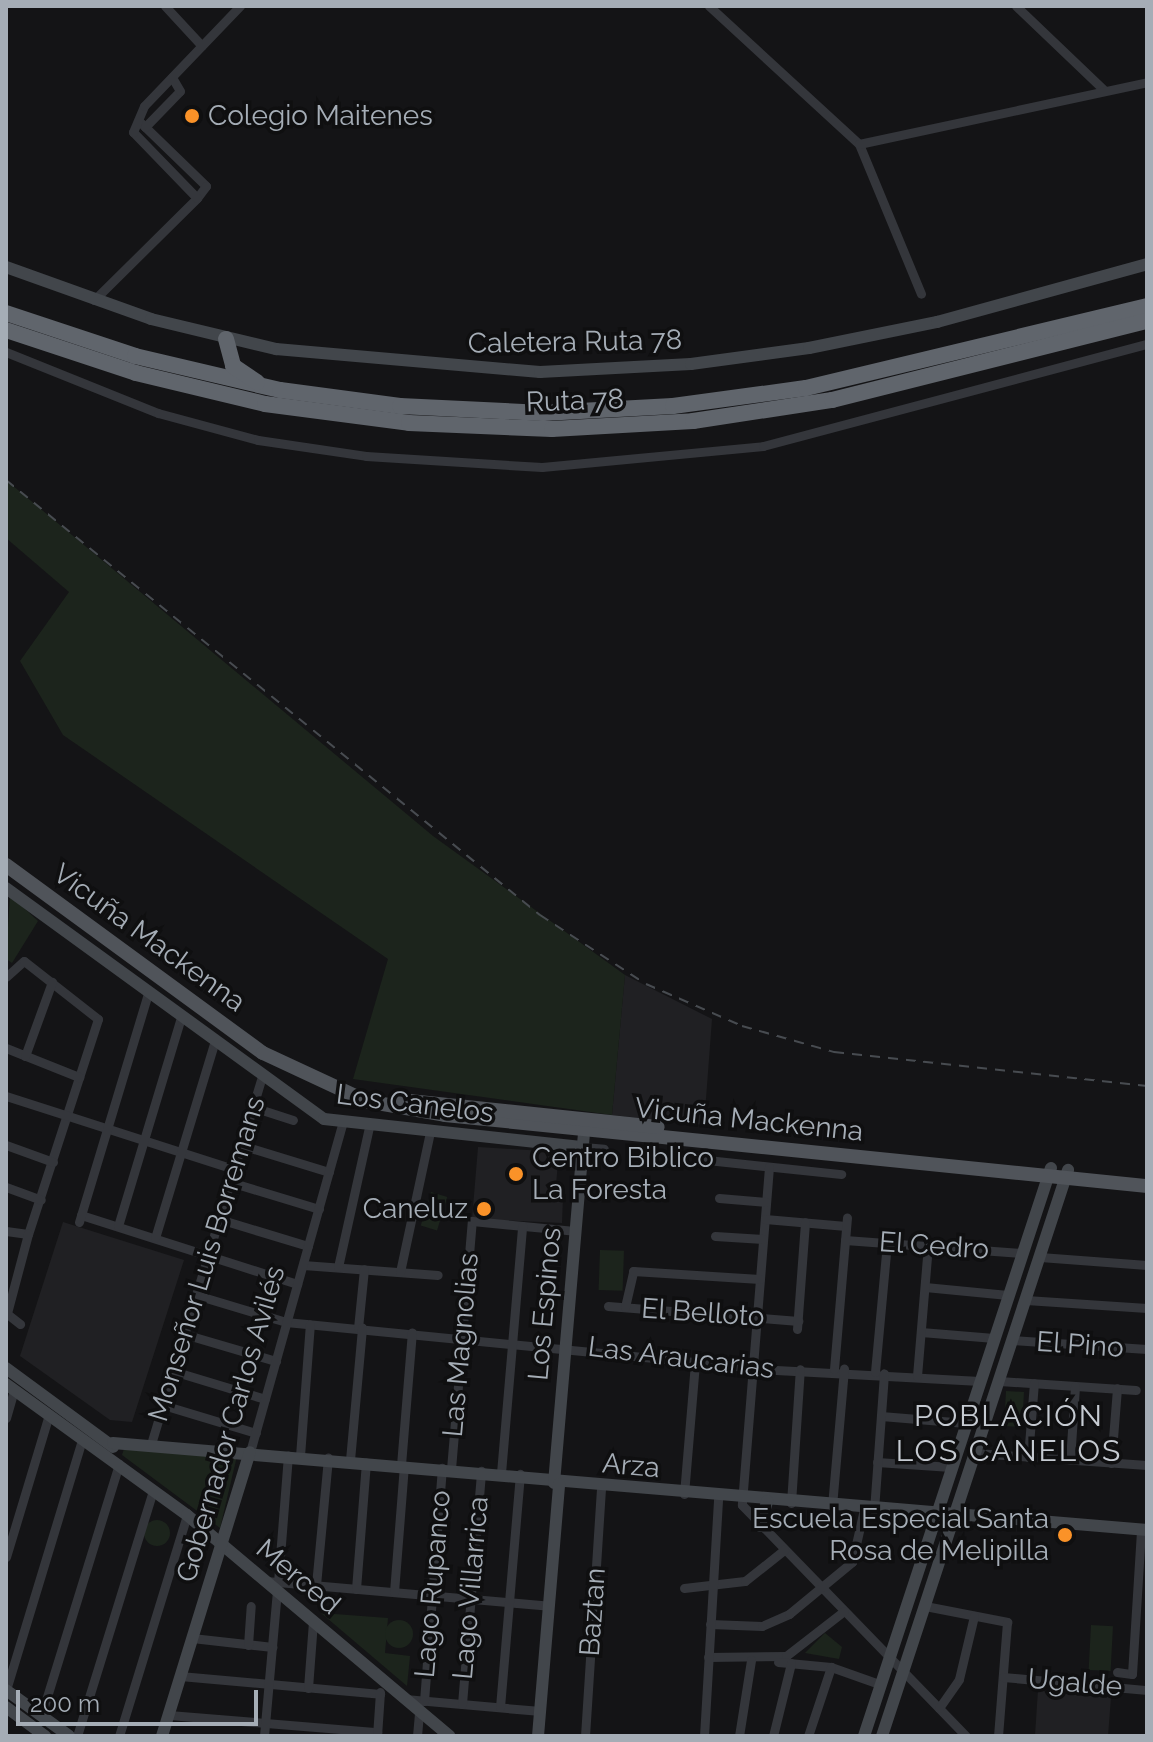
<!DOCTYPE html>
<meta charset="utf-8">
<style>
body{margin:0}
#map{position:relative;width:1153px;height:1742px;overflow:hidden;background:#141416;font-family:Raleway,sans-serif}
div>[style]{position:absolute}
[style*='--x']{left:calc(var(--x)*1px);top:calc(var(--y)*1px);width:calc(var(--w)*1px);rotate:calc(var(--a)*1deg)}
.built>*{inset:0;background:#202023}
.green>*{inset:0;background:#1c241c;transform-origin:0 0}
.round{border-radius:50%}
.street>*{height:9px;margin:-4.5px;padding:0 4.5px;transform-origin:4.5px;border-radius:4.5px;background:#34363b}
.secondary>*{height:12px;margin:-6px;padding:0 6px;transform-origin:6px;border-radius:6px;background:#42464b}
.primary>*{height:14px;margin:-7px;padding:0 7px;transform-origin:7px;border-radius:7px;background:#50545a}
.highway>*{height:16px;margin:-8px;padding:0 8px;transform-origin:8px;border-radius:8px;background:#60656c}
.rail>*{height:2px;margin-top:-1px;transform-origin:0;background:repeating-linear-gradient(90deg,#474b50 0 10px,transparent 0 18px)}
.dots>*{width:22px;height:22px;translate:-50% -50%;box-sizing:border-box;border:4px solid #0f0f10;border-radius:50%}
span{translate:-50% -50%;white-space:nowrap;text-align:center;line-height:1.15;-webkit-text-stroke:7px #0f0f10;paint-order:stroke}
.poi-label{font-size:28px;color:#a5adb6}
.left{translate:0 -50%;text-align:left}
.right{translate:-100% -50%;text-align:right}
.street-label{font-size:28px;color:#a5adb6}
.neighbourhood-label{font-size:30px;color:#c6cbd2;letter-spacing:2px}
.frame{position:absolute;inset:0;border:8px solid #a5adb6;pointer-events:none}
.scale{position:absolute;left:16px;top:1690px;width:242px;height:36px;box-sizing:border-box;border:4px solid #a5adb6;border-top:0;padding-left:10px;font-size:24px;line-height:28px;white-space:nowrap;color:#a5adb6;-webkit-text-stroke:6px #0f0f10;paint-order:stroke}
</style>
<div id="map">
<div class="built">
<i style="clip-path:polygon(625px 975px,712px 1019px,704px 1125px,612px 1115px)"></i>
<i style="clip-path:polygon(478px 1147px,559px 1152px,555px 1195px,563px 1197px,562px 1223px,472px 1219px)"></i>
<i style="clip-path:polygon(63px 1222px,184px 1260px,132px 1422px,110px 1420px,20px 1356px)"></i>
<i style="clip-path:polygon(1038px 1690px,1111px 1697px,1108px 1736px,1035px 1736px)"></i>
</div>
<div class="green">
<i style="clip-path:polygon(6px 480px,433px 836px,625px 975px,612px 1115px,353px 1079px,388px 959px,63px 735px,20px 661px,69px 592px,6px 538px)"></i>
<i style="clip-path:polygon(10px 895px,38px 921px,12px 963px,6px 959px)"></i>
<i style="left:431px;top:1192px;width:17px;height:35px;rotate:17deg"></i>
<i style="left:600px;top:1250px;width:24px;height:40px;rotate:2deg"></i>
<i style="left:1006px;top:1391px;width:18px;height:35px;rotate:3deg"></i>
<i style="clip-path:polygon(125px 1446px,237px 1456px,220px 1528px,122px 1455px)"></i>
<i class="round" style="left:144px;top:1520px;width:26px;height:26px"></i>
<i style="clip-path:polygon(321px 1613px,388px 1618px,385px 1653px,410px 1656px,407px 1686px)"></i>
<i class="round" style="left:385px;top:1620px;width:28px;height:28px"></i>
<i style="left:1091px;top:1625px;width:22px;height:45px;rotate:3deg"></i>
<i style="clip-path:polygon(825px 1633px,842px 1647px,839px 1659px,805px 1653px)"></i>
</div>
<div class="street">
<i style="--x:165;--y:6;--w:54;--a:47.2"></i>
<i style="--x:709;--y:6;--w:204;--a:42.6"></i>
<i style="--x:859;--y:144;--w:162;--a:67.5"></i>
<i style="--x:1016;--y:6;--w:122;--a:43.7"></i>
<i style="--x:140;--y:122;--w:92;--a:44.1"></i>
<i style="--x:206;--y:186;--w:15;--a:127"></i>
<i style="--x:145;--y:127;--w:50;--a:-45.8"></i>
<i style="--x:180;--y:91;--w:16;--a:-120"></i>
<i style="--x:859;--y:144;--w:295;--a:-12.1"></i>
<i style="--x:94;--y:300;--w:145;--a:-44.7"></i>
<i style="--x:197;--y:198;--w:92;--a:-134.1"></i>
<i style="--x:133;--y:132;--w:28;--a:-67"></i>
<i style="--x:144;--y:106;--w:139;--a:-46.2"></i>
<i style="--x:6;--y:352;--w:164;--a:21.9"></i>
<i style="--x:158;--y:413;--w:104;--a:15.1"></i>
<i style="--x:258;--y:440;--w:109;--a:8.4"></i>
<i style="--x:366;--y:456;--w:176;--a:3.6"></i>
<i style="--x:542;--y:467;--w:222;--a:-5.4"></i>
<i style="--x:763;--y:446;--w:397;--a:-14.9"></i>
<i style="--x:6;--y:977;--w:24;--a:-42"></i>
<i style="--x:24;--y:961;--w:94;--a:38.1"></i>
<i style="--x:98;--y:1019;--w:226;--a:108"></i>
<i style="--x:6;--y:1048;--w:79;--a:21.7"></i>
<i style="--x:25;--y:1056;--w:79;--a:-70"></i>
<i style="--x:6;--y:1096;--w:239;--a:17.8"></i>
<i style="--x:253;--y:1107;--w:42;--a:18"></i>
<i style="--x:6;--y:1145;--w:50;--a:19.9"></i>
<i style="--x:241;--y:1145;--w:92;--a:17.1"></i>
<i style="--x:583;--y:1147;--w:21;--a:5"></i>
<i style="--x:707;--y:1160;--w:135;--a:6"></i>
<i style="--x:769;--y:1167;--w:339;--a:94.6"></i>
<i style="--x:742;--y:1505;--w:322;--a:45.9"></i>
<i style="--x:230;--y:1182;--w:93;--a:16.9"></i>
<i style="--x:6;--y:1187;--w:37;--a:20"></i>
<i style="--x:719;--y:1198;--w:47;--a:4.9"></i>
<i style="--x:81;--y:1215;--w:227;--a:17.7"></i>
<i style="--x:219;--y:1219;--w:93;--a:16.9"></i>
<i style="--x:765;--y:1219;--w:81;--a:4.9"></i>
<i style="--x:79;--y:1222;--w:239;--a:-73.2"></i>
<i style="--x:118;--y:1226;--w:218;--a:-73.2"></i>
<i style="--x:6;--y:1231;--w:22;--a:8"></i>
<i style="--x:715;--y:1236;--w:48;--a:3.6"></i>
<i style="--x:155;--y:1238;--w:206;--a:-73.1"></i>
<i style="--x:845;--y:1240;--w:177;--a:4.2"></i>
<i style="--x:1040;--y:1257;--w:107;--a:4.3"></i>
<i style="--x:303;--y:1265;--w:135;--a:4.2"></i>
<i style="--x:338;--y:1267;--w:143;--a:-77.5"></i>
<i style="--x:400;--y:1272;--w:143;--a:-77.9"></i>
<i style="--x:925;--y:1287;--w:83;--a:5.5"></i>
<i style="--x:196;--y:1295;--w:94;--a:16.7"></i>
<i style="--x:286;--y:1322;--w:492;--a:5.6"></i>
<i style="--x:776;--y:1370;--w:204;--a:3.1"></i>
<i style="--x:1026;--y:1300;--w:121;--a:3.8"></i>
<i style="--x:608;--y:1306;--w:191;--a:4.5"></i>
<i style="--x:625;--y:1307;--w:37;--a:-77"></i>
<i style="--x:633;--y:1271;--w:127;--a:3.6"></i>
<i style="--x:6;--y:1313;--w:18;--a:38"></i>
<i style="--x:7;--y:1313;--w:82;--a:-75.1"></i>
<i style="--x:358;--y:1328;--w:59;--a:-84.2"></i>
<i style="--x:797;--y:1329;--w:107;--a:-85.7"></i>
<i style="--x:921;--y:1332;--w:73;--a:4.7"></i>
<i style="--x:184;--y:1334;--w:96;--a:16.4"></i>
<i style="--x:1012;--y:1340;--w:135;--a:3.8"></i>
<i style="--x:834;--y:1369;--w:152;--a:-85.1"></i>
<i style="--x:173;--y:1371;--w:96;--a:16.9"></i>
<i style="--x:875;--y:1372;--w:130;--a:-84.7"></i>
<i style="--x:917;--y:1376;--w:130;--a:-85.2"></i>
<i style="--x:999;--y:1381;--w:137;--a:3.8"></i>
<i style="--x:163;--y:1405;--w:97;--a:16.8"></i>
<i style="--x:881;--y:1416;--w:85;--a:4.7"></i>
<i style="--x:6;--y:1418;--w:29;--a:-74"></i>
<i style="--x:151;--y:1444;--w:387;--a:-73.2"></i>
<i style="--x:250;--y:1452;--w:341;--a:-74.3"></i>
<i style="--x:975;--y:1453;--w:172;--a:4"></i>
<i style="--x:300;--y:1456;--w:132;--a:-85.7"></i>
<i style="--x:1028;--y:1457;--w:74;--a:-85.4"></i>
<i style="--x:350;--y:1460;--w:133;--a:-84.8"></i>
<i style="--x:1070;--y:1460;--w:74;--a:-86.1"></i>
<i style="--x:877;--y:1462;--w:74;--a:3.9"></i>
<i style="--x:1111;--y:1463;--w:75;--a:-85.4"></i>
<i style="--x:401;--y:1465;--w:133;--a:-85.3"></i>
<i style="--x:451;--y:1469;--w:249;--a:-85.2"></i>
<i style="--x:472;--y:1221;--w:103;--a:5.5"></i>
<i style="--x:501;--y:1473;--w:248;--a:-85.1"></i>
<i style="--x:684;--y:1494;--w:131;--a:-85.2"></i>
<i style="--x:791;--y:1503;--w:134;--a:-86.2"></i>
<i style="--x:832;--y:1506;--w:138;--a:-85"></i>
<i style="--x:874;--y:1510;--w:137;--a:-85.8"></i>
<i style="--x:6;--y:1557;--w:148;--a:-73.2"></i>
<i style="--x:266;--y:1581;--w:284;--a:5"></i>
<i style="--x:278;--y:1582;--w:127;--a:-85.5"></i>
<i style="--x:316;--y:1585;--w:128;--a:-84.6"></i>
<i style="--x:684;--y:1588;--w:61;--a:-6.5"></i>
<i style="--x:745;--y:1581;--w:50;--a:-38.5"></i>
<i style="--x:356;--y:1589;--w:127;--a:-85.5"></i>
<i style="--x:394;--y:1592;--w:127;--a:-85.5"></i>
<i style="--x:925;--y:1606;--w:84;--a:11"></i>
<i style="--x:1007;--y:1622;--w:114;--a:94.5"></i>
<i style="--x:710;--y:1624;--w:52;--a:2.2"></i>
<i style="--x:762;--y:1626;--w:30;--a:-24"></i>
<i style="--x:789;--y:1614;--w:82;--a:-39.5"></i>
<i style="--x:852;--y:1562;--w:54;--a:-77.2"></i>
<i style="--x:192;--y:1638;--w:81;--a:6.4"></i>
<i style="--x:248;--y:1645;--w:39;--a:-86"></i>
<i style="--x:708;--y:1657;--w:78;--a:-0.7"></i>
<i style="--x:786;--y:1656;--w:73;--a:-37.8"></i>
<i style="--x:778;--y:1662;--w:53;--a:5.4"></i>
<i style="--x:831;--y:1667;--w:51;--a:19.5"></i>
<i style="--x:1117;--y:1672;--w:15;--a:8"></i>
<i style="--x:1132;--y:1674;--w:145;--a:-86.4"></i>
<i style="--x:180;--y:1676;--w:201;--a:5.1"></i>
<i style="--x:1003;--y:1677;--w:145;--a:5.2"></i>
<i style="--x:308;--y:1688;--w:67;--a:-85.7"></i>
<i style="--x:6;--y:1690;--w:261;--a:-73.1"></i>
<i style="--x:405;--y:1699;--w:136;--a:5.1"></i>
<i style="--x:424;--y:1701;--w:234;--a:-85.6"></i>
<i style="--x:462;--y:1704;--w:234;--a:-85.3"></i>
<i style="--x:500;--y:1707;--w:234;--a:-85.1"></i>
<i style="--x:939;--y:1708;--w:35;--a:-55"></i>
<i style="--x:959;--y:1679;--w:65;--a:-76.6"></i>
<i style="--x:169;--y:1715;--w:209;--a:4.7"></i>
<i style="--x:41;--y:1716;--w:264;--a:-72.8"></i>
<i style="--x:77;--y:1736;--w:257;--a:-72.8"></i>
<i style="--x:119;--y:1736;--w:231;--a:-72.9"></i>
<i style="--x:264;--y:1736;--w:147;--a:-84.9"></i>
<i style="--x:377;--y:1736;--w:44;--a:-86.1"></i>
<i style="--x:417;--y:1736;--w:25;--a:-85"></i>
<i style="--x:585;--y:1736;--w:249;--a:-86.3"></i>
<i style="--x:704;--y:1736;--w:239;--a:-86.6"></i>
<i style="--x:739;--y:1736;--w:77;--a:-81"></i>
<i style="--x:773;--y:1736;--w:75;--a:-76.1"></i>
<i style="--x:808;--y:1736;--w:73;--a:-71.6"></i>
</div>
<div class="secondary">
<i style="--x:6;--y:267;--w:154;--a:19.7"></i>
<i style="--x:151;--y:319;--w:129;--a:13.5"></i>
<i style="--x:276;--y:349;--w:265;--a:5"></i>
<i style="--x:540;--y:372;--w:151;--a:-3"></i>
<i style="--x:691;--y:364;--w:119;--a:-7.7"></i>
<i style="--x:809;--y:348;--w:131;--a:-11.5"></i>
<i style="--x:937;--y:322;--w:218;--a:-15.4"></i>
<i style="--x:6;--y:888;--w:393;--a:36"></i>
<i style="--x:324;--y:1119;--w:261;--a:6.2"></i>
<i style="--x:6;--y:1368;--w:133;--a:36.4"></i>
<i style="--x:6;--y:1384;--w:223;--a:35.9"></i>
<i style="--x:187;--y:1515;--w:343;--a:40.1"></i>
<i style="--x:113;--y:1443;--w:1038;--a:4.81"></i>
<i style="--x:554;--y:1483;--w:364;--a:-85.1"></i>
<i style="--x:760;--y:1526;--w:26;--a:-74"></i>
<i style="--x:6;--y:1690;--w:78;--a:36.1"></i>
<i style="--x:6;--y:1707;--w:49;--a:36.6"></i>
<i style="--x:162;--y:1736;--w:297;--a:-72.8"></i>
<i style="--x:538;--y:1736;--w:253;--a:-85.2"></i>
<i style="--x:864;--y:1736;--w:598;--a:-71.78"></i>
<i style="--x:882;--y:1736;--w:596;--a:-71.81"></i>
</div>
<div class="primary">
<i style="--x:6;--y:865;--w:318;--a:36.2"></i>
<i style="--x:263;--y:1053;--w:114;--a:25"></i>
<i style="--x:366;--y:1101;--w:80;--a:10"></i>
<i style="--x:445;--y:1115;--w:706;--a:5.78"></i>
<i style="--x:400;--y:1100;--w:259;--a:6"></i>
</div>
<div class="highway">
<i style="--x:6;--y:313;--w:136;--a:18.4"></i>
<i style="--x:135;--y:356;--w:149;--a:13.2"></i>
<i style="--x:280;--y:390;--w:121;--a:7.6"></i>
<i style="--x:400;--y:406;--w:143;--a:2.8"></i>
<i style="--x:543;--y:413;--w:130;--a:-3.1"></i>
<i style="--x:673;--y:406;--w:134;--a:-7.7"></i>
<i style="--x:806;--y:388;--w:351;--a:-13.5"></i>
<i style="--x:6;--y:330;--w:137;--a:18.3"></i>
<i style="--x:136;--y:373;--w:133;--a:13.5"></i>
<i style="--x:265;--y:404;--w:145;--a:7.5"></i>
<i style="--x:409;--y:423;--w:143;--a:2.4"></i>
<i style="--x:552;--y:429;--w:141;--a:-3.2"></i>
<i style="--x:693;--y:421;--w:141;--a:-8.6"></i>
<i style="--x:832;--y:400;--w:325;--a:-14.1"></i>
<i style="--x:226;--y:339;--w:28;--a:75"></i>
<i style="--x:233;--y:366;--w:29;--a:34"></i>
</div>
<div class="rail">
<i style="--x:6;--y:480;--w:689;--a:39.17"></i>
<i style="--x:540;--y:915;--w:126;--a:33.1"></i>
<i style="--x:646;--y:984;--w:105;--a:23.6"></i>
<i style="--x:742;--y:1026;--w:96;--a:15.8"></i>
<i style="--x:834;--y:1052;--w:315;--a:6.2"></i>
</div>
<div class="dots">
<i style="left:192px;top:116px;background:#fa9228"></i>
<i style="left:516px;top:1174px;background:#fa9228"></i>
<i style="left:484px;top:1209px;background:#fa9228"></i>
<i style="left:1065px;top:1535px;background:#fa9228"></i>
</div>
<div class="poi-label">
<span class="left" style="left:208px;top:116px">Colegio Maitenes</span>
<span class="left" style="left:532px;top:1174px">Centro Biblico<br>La Foresta</span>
<span class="right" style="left:468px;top:1209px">Caneluz</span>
<span class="right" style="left:1049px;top:1535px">Escuela Especial Santa<br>Rosa de Melipilla</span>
</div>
<div class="street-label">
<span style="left:575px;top:342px;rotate:-1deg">Caletera Ruta 78</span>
<span style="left:575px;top:401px;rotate:-2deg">Ruta 78</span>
<span style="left:149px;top:938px;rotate:36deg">Vicuña Mackenna</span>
<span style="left:415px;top:1104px;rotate:7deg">Los Canelos</span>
<span style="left:749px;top:1120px;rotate:6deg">Vicuña Mackenna</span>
<span style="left:934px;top:1246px;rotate:4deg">El Cedro</span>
<span style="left:207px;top:1259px;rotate:-73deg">Monseñor Luis Borremans</span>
<span style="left:545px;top:1304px;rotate:-85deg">Los Espinos</span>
<span style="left:703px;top:1313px;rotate:4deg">El Belloto</span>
<span style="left:461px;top:1345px;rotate:-85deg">Las Magnolias</span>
<span style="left:1080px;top:1345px;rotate:4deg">El Pino</span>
<span style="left:681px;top:1358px;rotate:7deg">Las Araucarias</span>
<span style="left:231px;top:1424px;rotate:-74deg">Gobernador Carlos Avilés</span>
<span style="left:631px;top:1466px;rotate:5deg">Arza</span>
<span style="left:298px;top:1577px;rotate:40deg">Merced</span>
<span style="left:433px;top:1584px;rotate:-85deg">Lago Rupanco</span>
<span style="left:471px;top:1588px;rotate:-85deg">Lago Villarrica</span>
<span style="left:593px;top:1612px;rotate:-86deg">Baztan</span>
<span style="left:1075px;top:1683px;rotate:5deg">Ugalde</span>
</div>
<div class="neighbourhood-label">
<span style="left:1009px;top:1433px">POBLACIÓN<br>LOS CANELOS</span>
</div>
<div class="frame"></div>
<div class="scale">200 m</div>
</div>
